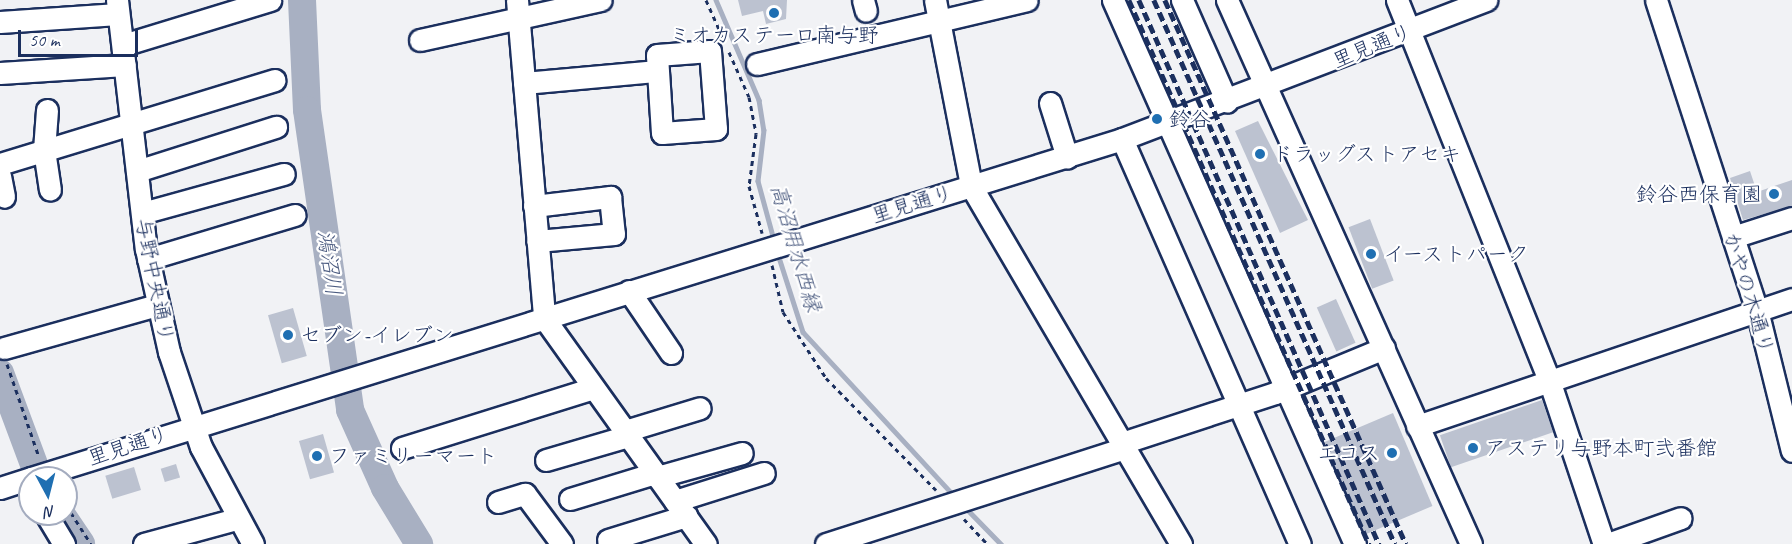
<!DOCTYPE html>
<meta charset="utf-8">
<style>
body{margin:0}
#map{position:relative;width:1792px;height:544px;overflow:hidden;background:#f1f2f5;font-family:Caveat,"Klee One",sans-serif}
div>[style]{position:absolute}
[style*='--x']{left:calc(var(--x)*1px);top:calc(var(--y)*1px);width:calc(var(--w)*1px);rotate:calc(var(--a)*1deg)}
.stream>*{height:4.5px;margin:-2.25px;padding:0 2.25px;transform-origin:2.25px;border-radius:2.25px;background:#a8b0c2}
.river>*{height:28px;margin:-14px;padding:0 14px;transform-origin:14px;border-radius:14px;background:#a8b0c2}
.building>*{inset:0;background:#bcc2d0;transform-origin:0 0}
.path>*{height:3px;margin-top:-1.5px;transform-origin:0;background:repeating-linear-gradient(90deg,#1b2f5e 0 4.5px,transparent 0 9px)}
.roads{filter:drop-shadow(2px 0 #1b2f5e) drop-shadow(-2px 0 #1b2f5e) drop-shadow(0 2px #1b2f5e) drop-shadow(0 -2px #1b2f5e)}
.minor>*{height:21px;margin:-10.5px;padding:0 10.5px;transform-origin:10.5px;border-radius:10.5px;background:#fff}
.rail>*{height:4.5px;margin-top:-2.25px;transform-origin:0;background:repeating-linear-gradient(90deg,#1b2f5e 0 9px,transparent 0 13.5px)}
.dots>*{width:16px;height:16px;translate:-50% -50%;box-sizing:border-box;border:3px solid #fff;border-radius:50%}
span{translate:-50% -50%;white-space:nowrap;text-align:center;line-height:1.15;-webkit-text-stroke:4.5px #fff;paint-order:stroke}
.poi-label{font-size:21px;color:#1b2f5e}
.left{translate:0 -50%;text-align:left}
.right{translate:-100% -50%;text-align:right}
.street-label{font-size:21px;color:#1b2f5e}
.water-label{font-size:22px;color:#4c5c81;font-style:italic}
.north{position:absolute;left:18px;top:466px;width:60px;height:60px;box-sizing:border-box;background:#fff;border:2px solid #a4acbf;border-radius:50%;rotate:173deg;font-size:16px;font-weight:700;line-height:24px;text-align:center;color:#1b2f5e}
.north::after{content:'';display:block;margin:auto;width:21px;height:27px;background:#1f6fb2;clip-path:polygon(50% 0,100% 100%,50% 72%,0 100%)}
.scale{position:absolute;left:18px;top:30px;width:120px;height:27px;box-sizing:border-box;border:3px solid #1b2f5e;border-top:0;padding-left:8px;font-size:18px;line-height:21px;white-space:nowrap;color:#1b2f5e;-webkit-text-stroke:4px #fff;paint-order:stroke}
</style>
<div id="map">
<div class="stream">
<i style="--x:716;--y:0;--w:109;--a:66.7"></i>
<i style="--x:759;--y:100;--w:30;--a:81"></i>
<i style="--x:764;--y:130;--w:51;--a:96.7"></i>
<i style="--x:758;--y:181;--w:61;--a:74.8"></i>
<i style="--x:777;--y:251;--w:85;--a:72.2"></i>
<i style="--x:803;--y:332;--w:224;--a:47.3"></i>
<i style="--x:965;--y:507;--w:52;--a:45.8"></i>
</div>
<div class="river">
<i style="--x:302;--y:0;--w:110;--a:87.4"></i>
<i style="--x:307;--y:110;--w:303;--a:81.8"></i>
<i style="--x:350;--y:410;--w:85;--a:65.8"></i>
<i style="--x:385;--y:488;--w:66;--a:58.7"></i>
<i style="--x:0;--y:373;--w:112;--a:69.6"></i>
<i style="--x:61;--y:514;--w:36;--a:56"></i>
</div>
<div class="building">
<i style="clip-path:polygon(738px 0,787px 0,786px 19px,766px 24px,763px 11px,742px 16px)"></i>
<i style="clip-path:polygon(1258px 121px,1308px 220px,1280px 233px,1235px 131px)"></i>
<i style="clip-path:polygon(1750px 171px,1757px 192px,1792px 180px,1792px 206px,1743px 220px,1730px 178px)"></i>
<i style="left:1370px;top:219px;width:66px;height:23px;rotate:69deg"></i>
<i style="left:1336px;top:299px;width:48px;height:21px;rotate:66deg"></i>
<i style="left:293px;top:308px;width:50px;height:26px;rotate:74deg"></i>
<i style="left:1542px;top:400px;width:34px;height:108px;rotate:71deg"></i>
<i style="left:1393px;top:413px;width:101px;height:75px;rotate:67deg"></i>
<i style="left:323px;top:434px;width:40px;height:25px;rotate:74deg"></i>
<i style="left:176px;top:464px;width:14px;height:16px;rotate:73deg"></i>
<i style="left:134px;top:467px;width:24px;height:30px;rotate:73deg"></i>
</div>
<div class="path">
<i style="--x:706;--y:0;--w:42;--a:65.9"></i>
<i style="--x:729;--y:52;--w:49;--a:66"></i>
<i style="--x:749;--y:97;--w:38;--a:79"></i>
<i style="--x:756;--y:134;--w:52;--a:97.7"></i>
<i style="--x:749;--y:186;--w:49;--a:74.5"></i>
<i style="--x:772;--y:265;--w:48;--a:76.8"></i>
<i style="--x:783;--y:312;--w:79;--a:56.9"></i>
<i style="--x:826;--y:378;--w:157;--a:45.5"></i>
<i style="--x:7;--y:364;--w:98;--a:71"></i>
<i style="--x:66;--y:505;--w:46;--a:57.3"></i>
<i style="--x:964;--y:519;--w:34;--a:47"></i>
</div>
<div class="roads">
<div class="minor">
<i style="--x:117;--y:0;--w:251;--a:83.4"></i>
<i style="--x:146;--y:249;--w:106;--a:77.4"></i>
<i style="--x:169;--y:352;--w:100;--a:71.4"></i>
<i style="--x:201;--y:447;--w:110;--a:61.8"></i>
<i style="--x:517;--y:0;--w:319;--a:85.1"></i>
<i style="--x:544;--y:318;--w:278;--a:54.4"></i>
<i style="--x:863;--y:0;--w:11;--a:75"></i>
<i style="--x:935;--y:0;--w:189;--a:79"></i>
<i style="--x:971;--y:186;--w:415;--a:59.6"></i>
<i style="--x:1113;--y:0;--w:595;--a:66.02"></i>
<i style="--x:1182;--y:0;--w:111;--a:66.2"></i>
<i style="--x:1227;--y:0;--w:596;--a:65.84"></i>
<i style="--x:1397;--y:0;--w:409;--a:68.2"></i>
<i style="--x:1549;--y:380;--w:173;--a:71.5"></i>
<i style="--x:1656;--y:0;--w:326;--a:72"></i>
<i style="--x:1757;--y:310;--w:145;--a:76.1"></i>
<i style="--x:0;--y:22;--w:118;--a:-3.9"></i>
<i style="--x:420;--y:40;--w:185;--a:-12.5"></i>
<i style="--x:123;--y:45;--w:154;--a:-17"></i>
<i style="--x:710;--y:51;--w:78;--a:85.6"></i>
<i style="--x:716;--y:129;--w:54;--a:175.8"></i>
<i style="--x:662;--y:133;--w:78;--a:-93.7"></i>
<i style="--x:657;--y:55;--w:53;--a:-4.3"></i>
<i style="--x:757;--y:64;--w:277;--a:-13.3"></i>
<i style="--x:0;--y:73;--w:125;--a:-3.7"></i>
<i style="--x:524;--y:83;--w:134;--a:-5.2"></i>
<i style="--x:1050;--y:103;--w:57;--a:72.5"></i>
<i style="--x:47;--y:110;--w:40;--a:94.3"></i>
<i style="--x:44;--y:150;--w:40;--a:81.5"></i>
<i style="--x:1122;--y:139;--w:442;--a:66.3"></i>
<i style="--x:0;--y:164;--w:287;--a:-17"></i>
<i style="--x:137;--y:171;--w:146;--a:-17.6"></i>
<i style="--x:0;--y:176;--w:21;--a:79"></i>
<i style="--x:534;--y:206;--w:77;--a:-6.8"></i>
<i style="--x:610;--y:197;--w:37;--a:84"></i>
<i style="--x:614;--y:234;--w:77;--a:174.8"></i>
<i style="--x:142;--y:213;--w:147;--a:-15.4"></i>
<i style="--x:1733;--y:237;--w:62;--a:-17.9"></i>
<i style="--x:148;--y:259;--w:153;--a:-16.7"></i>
<i style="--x:629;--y:291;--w:75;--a:55.9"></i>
<i style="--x:4;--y:348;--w:159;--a:-15.7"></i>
<i style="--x:1417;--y:426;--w:396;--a:-18.7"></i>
<i style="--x:625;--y:431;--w:78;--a:-17"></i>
<i style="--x:1122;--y:443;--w:161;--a:-18.1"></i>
<i style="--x:1275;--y:393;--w:118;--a:-22.4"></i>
<i style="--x:402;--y:448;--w:200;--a:-17.4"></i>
<i style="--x:546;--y:460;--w:85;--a:-16.3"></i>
<i style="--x:657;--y:477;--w:88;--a:-15.8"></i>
<i style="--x:31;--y:478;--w:1142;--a:-17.26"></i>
<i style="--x:1122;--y:139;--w:390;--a:-20.9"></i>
<i style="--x:0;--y:488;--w:32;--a:-18"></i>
<i style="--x:570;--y:499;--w:89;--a:-17"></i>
<i style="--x:675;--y:501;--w:93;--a:-17.5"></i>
<i style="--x:498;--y:502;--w:28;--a:-17"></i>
<i style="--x:525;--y:494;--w:62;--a:53.5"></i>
<i style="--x:46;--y:514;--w:35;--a:59"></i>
<i style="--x:608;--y:540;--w:82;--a:-17.1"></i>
<i style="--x:144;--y:544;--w:95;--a:-15.2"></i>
<i style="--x:826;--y:544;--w:314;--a:-17.8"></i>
<i style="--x:1608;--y:544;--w:77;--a:-19.6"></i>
</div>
</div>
<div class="rail">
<i style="--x:1129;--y:0;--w:595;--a:66.19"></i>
<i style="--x:1139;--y:0;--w:595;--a:66.19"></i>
<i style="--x:1154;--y:0;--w:595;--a:66.11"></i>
<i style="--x:1165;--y:0;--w:595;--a:66.11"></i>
</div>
<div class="dots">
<i style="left:774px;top:13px;background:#1f6fb2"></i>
<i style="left:1157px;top:119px;background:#1f6fb2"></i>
<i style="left:1260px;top:154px;background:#1f6fb2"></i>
<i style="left:1774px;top:194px;background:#1f6fb2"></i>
<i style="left:1371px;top:254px;background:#1f6fb2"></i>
<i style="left:288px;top:335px;background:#1f6fb2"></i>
<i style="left:1473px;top:448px;background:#1f6fb2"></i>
<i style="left:1392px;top:453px;background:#1f6fb2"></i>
<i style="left:317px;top:456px;background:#1f6fb2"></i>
</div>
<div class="poi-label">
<span style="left:774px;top:35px">ミオカステーロ南与野</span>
<span class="left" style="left:1169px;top:119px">鈴谷</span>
<span class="left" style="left:1272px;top:154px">ドラッグストアセキ</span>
<span class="right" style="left:1762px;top:194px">鈴谷西保育園</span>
<span class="left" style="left:1383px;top:254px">イーストパーク</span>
<span class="left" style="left:300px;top:335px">セブン-イレブン</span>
<span class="left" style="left:1485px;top:448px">アステリ与野本町弐番館</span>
<span class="right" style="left:1380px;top:453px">エコス</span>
<span class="left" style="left:329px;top:456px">ファミリーマート</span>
</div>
<div class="street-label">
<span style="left:1372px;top:46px;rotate:-22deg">里見通り</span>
<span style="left:912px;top:204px;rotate:-17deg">里見通り</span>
<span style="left:155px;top:280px;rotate:79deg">与野中央通り</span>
<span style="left:1749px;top:293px;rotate:73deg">かやの木通り</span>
<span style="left:128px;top:446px;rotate:-18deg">里見通り</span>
</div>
<div class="water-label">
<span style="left:795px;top:248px;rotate:74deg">高沼用水西縁</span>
<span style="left:329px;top:263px;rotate:82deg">鴻沼川</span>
</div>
<div class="north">N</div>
<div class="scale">50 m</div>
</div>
